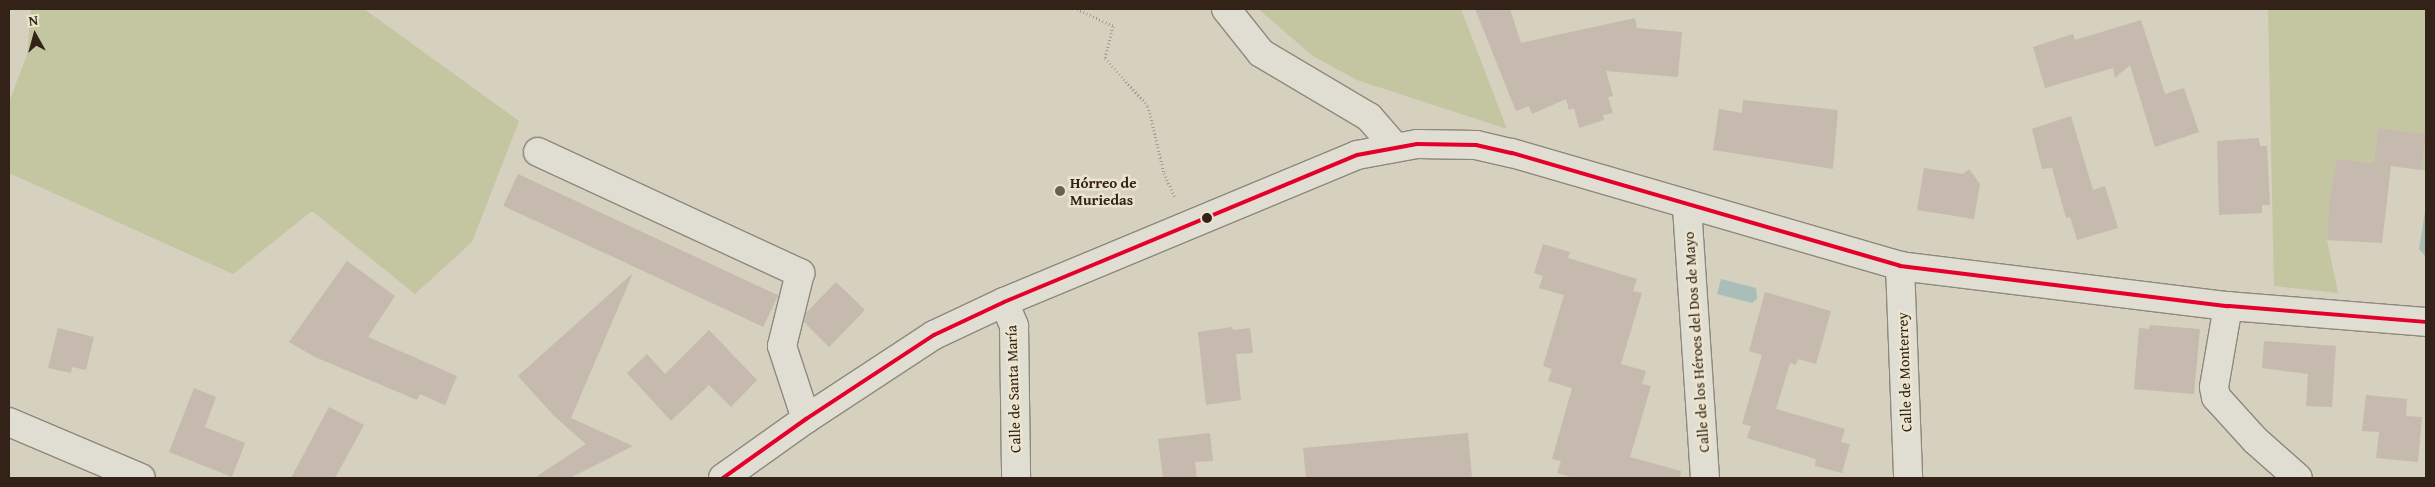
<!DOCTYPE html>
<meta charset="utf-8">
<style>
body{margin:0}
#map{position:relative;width:2435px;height:487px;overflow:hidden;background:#d6d0be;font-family:"Gentium Book Plus",serif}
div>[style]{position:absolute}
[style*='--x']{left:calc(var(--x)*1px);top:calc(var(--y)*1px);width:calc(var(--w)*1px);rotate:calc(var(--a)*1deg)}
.green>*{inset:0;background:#c4c5a1}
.water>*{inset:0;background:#a9beb8}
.building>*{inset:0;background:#c6b9ad;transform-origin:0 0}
.path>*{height:3px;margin-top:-1.5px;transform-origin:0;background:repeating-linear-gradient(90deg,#a19d95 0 1px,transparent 0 3.5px)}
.roads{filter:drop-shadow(1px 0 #8e887d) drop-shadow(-1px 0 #8e887d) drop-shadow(0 1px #8e887d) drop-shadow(0 -1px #8e887d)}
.minor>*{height:28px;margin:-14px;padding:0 14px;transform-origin:14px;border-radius:14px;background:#e0ddd3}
.tertiary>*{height:28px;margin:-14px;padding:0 14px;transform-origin:14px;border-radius:14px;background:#e0ddd3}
.bus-1>*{height:4px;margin:-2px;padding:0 2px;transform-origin:2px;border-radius:2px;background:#e4002b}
.dots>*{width:14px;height:14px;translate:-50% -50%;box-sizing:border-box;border:2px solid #ebe4ce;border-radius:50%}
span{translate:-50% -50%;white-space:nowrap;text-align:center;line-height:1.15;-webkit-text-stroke:5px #ebe4ce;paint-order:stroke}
.poi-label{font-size:15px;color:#322217;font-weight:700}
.left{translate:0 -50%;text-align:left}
.street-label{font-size:15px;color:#322217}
.frame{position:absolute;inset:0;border:10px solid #322217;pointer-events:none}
.north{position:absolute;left:10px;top:10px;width:50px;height:50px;-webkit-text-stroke:4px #ebe4ce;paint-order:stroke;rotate:353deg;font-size:14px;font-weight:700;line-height:20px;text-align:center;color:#322217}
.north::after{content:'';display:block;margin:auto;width:18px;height:22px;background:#322217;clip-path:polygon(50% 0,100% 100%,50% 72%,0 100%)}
</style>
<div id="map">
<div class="green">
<i style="clip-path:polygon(31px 9px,364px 9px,519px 121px,472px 242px,415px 294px,312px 211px,233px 274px,9px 173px,9px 102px,27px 55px)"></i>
<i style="clip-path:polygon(1258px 9px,1461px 9px,1507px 129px,1357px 80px,1313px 56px)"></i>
<i style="clip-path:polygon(2268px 9px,2426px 9px,2426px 170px,2421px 170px,2426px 134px,2378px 128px,2374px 163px,2337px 159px,2329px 203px,2327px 240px,2338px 293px,2274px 286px)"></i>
</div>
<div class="water">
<i style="clip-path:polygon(2426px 206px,2426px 257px,2419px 249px)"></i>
<i style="clip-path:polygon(1721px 279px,1756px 288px,1757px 299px,1752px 303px,1717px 294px)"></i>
</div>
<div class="building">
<i style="clip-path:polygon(1475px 9px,1510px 9px,1521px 43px,1635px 18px,1637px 28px,1682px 32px,1678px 77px,1606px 71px,1613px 96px,1608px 97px,1613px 113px,1603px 115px,1604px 120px,1579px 128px,1574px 108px,1569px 110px,1566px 99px,1532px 114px,1529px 106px,1516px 111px)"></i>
<i style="clip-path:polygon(2141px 20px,2165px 94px,2184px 88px,2199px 132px,2155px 147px,2130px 65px,2115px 78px,2113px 68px,2045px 88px,2033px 47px,2073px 34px,2075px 40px)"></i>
<i style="clip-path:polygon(1743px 100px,1838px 110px,1833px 169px,1713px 150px,1719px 109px,1742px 113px)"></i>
<i style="clip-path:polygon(2071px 116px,2093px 190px,2105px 186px,2118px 228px,2077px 240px,2070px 217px,2066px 218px,2052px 168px,2042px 169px,2032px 129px)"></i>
<i style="clip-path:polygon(2378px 128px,2426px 134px,2421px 170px,2391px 166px,2382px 243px,2327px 240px,2329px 203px,2337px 159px,2374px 163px)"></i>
<i style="clip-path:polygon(2259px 138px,2260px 146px,2267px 146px,2270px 205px,2262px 205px,2262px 213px,2219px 215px,2217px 141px)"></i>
<i style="clip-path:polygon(1924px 168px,1963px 174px,1969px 169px,1980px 184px,1974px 219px,1917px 210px)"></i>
<i style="left:518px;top:174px;width:287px;height:35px;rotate:25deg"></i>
<i style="clip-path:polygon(1543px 244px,1570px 252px,1568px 258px,1637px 279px,1633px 291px,1642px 293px,1621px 364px,1646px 371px,1642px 384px,1651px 386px,1630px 457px,1681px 471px,1680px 478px,1574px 478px,1557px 473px,1561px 461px,1552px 459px,1572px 388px,1548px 381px,1552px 369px,1543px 366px,1564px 295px,1539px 288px,1543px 276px,1534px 273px)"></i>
<i style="clip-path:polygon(347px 261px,395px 296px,368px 337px,457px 376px,445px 405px,420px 394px,417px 400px,315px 357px,289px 342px)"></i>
<i style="clip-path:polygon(633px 273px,571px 418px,633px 446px,570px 478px,538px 478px,537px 476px,586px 444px,554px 416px,518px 376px)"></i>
<i style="clip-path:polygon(836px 282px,865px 310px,829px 347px,804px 322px,806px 313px)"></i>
<i style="clip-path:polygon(1765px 292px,1831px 311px,1816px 364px,1798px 359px,1796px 365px,1790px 363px,1776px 409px,1845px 429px,1841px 442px,1850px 444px,1842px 473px,1815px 466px,1816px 459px,1747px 438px,1751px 426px,1742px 424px,1762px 355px,1749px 351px)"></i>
<i style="clip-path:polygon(2150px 325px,2200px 329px,2194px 394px,2134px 389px,2139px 328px,2149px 329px)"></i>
<i style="clip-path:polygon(1232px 327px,1233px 330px,1250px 328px,1253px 353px,1236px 354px,1241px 400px,1206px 405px,1198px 332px)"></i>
<i style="clip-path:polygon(58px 328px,94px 337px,86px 370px,72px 367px,71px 373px,48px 368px)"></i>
<i style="clip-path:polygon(709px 330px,757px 380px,731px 407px,709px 385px,671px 421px,627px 373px,647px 354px,665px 374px)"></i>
<i style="clip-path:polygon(2264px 341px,2336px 346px,2332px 407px,2306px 406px,2308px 374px,2262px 368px)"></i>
<i style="clip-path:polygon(194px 388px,216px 397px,205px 427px,245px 443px,232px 477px,169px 452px)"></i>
<i style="clip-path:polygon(2366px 395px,2407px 399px,2406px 416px,2422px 417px,2418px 462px,2376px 458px,2379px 432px,2362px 431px)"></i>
<i style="clip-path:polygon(329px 407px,364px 425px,335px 478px,291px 478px)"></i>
<i style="clip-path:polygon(1210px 433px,1213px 461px,1195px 462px,1197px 478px,1163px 478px,1158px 439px)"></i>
<i style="clip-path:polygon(1468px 433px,1472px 478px,1306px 478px,1303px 448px)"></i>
</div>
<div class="path">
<i style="--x:1077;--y:9;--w:40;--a:25"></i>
<i style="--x:1113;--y:26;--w:33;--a:104"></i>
<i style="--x:1105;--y:58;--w:64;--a:48.1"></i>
<i style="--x:1148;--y:106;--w:69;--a:76.6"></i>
<i style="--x:1164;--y:173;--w:27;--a:66"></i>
</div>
<div class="roads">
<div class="minor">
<i style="--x:1226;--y:9;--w:56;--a:51.5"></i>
<i style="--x:1261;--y:53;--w:126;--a:30.7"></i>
<i style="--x:1369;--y:117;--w:40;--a:49"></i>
<i style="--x:538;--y:152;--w:289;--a:24.8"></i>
<i style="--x:800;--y:273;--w:75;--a:103.9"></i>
<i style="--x:782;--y:346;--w:77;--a:71.8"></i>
<i style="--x:1687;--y:207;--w:272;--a:86.2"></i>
<i style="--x:1900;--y:266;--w:212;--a:87.8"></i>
<i style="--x:1004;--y:302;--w:26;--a:67"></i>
<i style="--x:1014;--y:326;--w:152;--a:89.2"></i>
<i style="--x:2228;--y:306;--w:82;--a:99.8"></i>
<i style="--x:2214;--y:387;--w:10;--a:79"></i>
<i style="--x:2216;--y:397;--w:58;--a:47.8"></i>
<i style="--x:2255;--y:440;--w:57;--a:41.5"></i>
</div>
<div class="tertiary">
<i style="--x:9;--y:422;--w:143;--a:23"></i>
<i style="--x:723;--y:478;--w:102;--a:-35.4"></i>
<i style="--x:806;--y:419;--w:153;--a:-33.3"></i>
<i style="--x:934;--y:335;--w:77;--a:-25.2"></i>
<i style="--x:1004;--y:302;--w:382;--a:-22.6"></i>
<i style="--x:1357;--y:155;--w:61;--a:-10.4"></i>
<i style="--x:1417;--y:144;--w:59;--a:1"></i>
<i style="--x:1476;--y:145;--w:37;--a:13"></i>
<i style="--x:1512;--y:153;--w:404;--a:16.2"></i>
<i style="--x:1900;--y:266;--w:330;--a:7"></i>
<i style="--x:2228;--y:306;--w:199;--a:4.6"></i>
</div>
</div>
<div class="bus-1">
<i style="--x:723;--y:478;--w:102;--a:-35.4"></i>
<i style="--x:806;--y:419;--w:153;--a:-33.3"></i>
<i style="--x:934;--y:335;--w:77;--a:-25.2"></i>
<i style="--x:1004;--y:302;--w:382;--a:-22.6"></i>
<i style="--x:1357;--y:155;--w:61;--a:-10.4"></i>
<i style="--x:1417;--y:144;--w:59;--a:1"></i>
<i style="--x:1476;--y:145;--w:37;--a:13"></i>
<i style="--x:1512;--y:153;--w:404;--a:16.2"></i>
<i style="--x:1900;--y:266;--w:330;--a:7"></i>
<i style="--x:2228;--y:306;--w:199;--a:4.6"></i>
</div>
<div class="dots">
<i style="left:1060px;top:191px;background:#6b5f51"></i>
<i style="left:1207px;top:218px;background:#322217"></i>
</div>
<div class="poi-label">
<span class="left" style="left:1070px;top:191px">Hórreo de<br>Muriedas</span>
</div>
<div class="street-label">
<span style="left:1696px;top:342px;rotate:-94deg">Calle de los Héroes del Dos de Mayo</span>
<span style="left:1904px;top:372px;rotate:-92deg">Calle de Monterrey</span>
<span style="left:1013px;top:389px;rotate:-92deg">Calle de Santa María</span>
</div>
<div class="frame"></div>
<div class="north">N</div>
</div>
